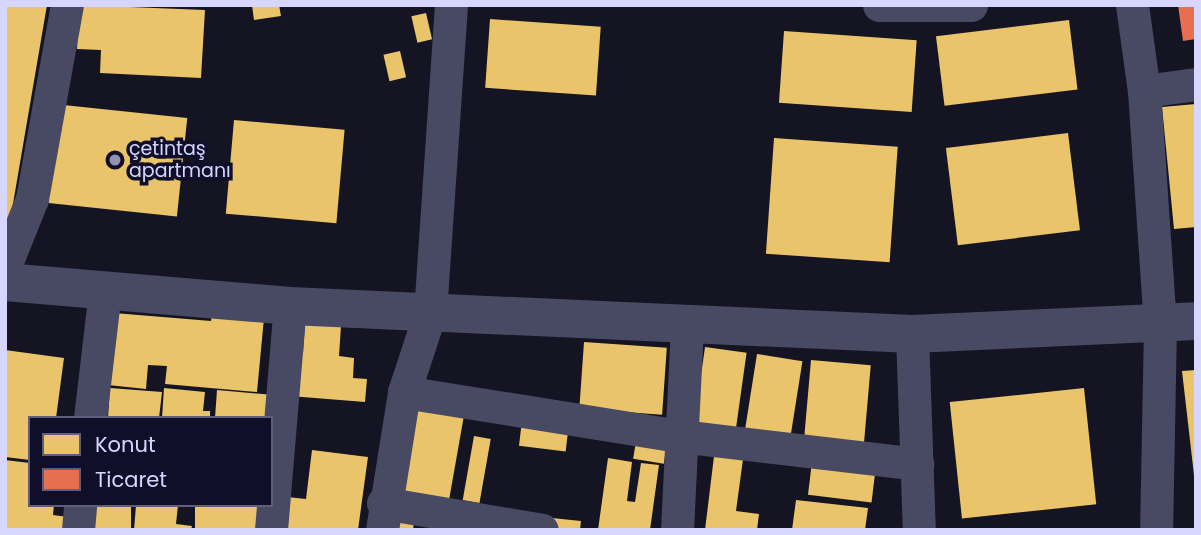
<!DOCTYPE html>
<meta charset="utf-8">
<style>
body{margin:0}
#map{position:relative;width:1201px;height:535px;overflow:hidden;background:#151423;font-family:Poppins,sans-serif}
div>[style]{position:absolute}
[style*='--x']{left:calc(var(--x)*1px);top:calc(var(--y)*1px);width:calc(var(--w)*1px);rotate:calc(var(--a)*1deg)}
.homes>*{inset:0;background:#e9c46a;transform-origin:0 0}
.shops>*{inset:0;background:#e76f51}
.minor>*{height:33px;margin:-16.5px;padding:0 16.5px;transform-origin:16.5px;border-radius:16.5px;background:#484a64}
.tertiary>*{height:38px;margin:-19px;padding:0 19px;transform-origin:19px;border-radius:19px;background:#484a64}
.dots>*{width:19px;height:19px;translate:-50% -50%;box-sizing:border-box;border:4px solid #100e29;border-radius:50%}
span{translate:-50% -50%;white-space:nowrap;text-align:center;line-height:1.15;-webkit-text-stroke:7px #100e29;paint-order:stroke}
.poi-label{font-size:19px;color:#d6d6ff}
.left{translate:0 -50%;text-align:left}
.frame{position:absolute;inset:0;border:7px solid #d6d6ff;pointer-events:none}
.legend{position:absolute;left:28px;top:416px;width:245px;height:91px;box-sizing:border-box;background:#100e29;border:2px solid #5f5e7f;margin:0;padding:9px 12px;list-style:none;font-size:21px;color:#d6d6ff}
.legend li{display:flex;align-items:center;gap:14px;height:35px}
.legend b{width:35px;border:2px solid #5f5e7f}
</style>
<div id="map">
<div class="homes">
<i style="clip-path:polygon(5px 5px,47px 5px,8px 233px,5px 233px)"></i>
<i style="clip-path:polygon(79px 5px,205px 10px,201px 78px,100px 73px,101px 50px,77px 49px)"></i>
<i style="clip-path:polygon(252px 5px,279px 5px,281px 16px,254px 20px)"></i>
<i style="left:426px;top:13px;width:27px;height:15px;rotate:77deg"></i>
<i style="left:490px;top:19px;width:111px;height:69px;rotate:4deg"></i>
<i style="left:1069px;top:20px;width:70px;height:134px;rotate:83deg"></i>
<i style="left:784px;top:31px;width:133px;height:72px;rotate:4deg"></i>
<i style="left:400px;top:51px;width:27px;height:17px;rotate:77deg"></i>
<i style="left:54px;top:104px;width:134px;height:99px;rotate:6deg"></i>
<i style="clip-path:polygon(1196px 104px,1196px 227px,1174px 229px,1162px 107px)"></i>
<i style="left:234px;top:120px;width:111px;height:94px;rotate:5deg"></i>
<i style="left:1068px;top:133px;width:98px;height:123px;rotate:83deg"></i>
<i style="left:774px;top:138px;width:124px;height:116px;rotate:4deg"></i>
<i style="clip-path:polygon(114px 313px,211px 321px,212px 314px,264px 318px,257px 392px,165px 384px,167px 366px,148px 365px,146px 389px,108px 385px)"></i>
<i style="clip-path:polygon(305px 323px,341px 326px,339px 356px,354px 358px,353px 378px,367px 379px,365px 402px,290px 396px,294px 352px,303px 353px)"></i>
<i style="left:584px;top:342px;width:83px;height:67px;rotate:4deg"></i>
<i style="left:705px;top:347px;width:42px;height:78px;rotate:8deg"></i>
<i style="clip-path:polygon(5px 350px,64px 358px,56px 418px,30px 418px,30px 460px,5px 457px)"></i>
<i style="left:757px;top:354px;width:46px;height:77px;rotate:9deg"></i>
<i style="left:811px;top:360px;width:60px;height:78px;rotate:5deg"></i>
<i style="clip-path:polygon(1196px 370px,1196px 475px,1194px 475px,1182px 371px)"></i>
<i style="clip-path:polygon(110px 388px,162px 392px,159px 418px,108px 418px)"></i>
<i style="clip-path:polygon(164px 388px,205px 392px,203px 411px,210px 411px,210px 418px,162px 418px)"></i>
<i style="left:1084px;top:388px;width:117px;height:135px;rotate:84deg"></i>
<i style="clip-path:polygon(217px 390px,274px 395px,272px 418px,215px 418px)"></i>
<i style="left:412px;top:405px;width:53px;height:93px;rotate:10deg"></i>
<i style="left:522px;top:421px;width:47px;height:25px;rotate:7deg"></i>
<i style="left:474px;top:436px;width:17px;height:65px;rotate:10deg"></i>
<i style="left:636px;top:441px;width:31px;height:18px;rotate:9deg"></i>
<i style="clip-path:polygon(715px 448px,744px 452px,736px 511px,759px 514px,757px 530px,705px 530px)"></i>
<i style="clip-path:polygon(312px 450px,368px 457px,358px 530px,274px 530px,278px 496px,306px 499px)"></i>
<i style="clip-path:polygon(608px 458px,632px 462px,627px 501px,635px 502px,641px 463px,659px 465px,650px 530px,598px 530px)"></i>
<i style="clip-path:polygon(5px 460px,30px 463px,30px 505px,54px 505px,53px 515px,68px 517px,66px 530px,5px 530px)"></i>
<i style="left:812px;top:462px;width:64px;height:33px;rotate:7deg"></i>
<i style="clip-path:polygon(796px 500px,868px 508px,865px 530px,792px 530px)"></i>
<i style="left:90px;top:505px;width:41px;height:25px"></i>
<i style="clip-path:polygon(136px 505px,178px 505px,176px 524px,192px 526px,191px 530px,134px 530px)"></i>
<i style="left:195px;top:505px;width:76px;height:25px"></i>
<i style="clip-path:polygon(415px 513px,413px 530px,386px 530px)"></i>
<i style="clip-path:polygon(552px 518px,581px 521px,580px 530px,550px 530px)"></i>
</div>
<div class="shops">
<i style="clip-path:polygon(1178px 5px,1196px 5px,1196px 39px,1183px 41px)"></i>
</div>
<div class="minor">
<i style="--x:879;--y:5;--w:92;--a:0"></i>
<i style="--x:1132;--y:5;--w:87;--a:82.1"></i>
<i style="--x:1144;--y:91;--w:236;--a:86.1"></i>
<i style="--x:1160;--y:326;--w:204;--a:91.1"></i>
<i style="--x:1144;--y:91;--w:52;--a:-7.7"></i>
<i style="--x:5;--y:266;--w:72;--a:-68.1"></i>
<i style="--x:32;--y:199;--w:197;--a:-79.8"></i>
<i style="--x:912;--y:334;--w:196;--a:88"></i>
<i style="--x:404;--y:392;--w:279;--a:9.1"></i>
<i style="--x:680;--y:436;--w:239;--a:6.7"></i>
<i style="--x:90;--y:418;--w:128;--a:-83.3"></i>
<i style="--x:383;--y:503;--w:161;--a:9.6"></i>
<i style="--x:78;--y:530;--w:25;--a:-85"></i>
<i style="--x:271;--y:530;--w:225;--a:-85.2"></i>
<i style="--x:382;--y:530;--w:140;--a:-80.9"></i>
<i style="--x:404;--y:392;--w:83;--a:-71.8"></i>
<i style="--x:430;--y:313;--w:309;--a:-86.1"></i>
<i style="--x:677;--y:530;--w:205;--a:-87.2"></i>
</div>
<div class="tertiary">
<i style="--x:5;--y:282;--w:286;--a:4.8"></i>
<i style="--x:290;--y:306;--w:623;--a:2.58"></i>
<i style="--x:912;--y:334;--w:284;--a:-2.6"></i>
</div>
<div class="dots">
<i style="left:115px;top:160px;background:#9292b2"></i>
</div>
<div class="poi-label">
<span class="left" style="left:129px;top:160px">çetintaş<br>apartmanı</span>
</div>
<div class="frame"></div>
<ul class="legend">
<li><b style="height:19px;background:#e9c46a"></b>Konut</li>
<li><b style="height:19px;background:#e76f51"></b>Ticaret</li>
</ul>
</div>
